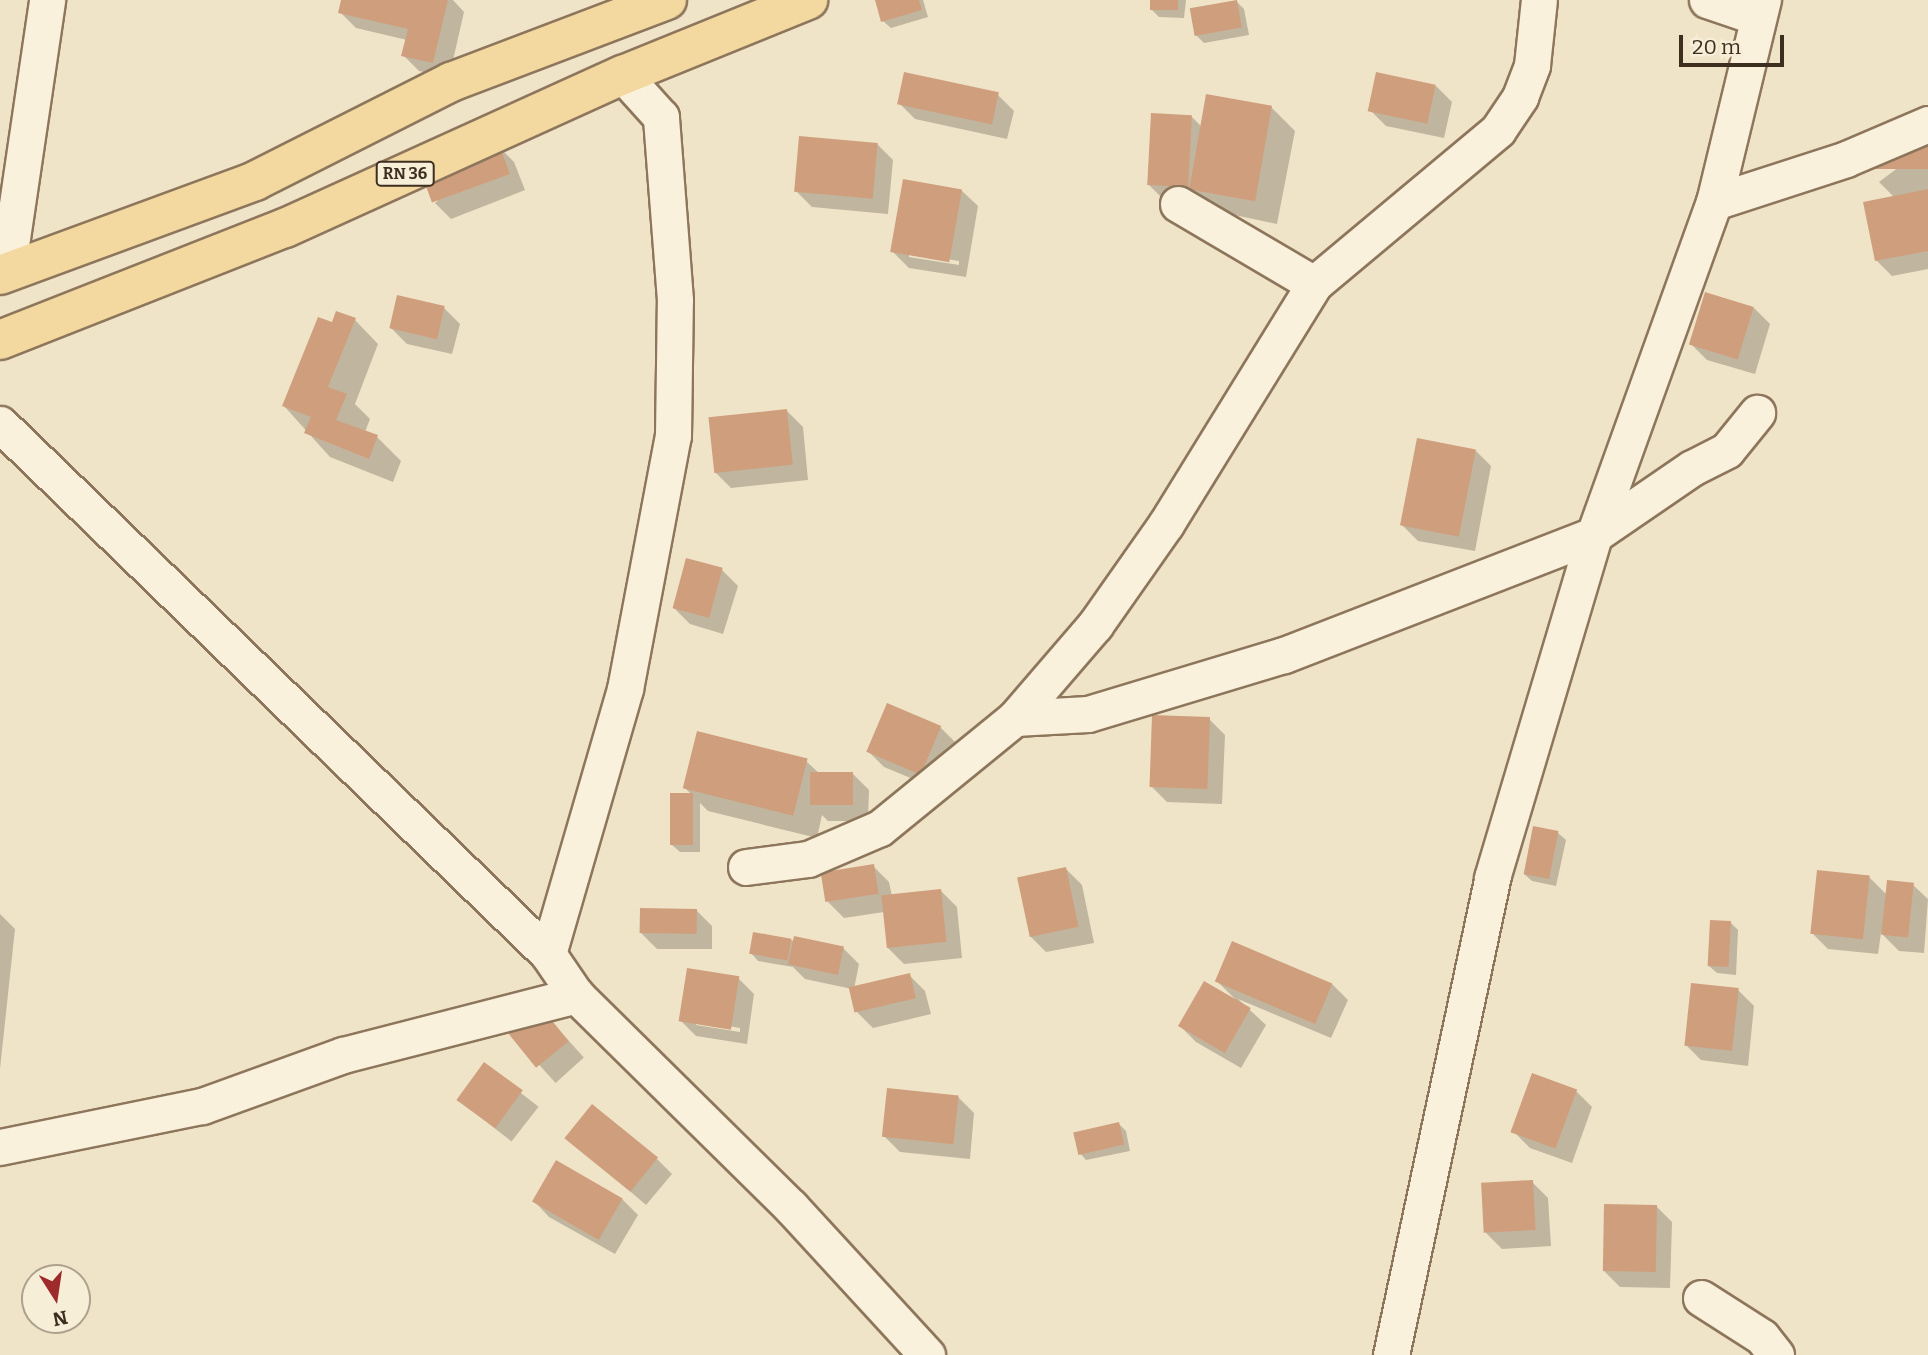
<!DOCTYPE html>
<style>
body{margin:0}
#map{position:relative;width:1928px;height:1355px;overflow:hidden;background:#f0e4c8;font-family:Bitter,serif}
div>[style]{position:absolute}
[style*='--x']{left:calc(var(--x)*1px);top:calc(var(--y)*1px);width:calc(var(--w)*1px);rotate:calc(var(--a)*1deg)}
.shadow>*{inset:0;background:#0003;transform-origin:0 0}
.building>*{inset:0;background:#cf9f7d;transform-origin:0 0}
.roads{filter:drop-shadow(2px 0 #8d765c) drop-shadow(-2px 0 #8d765c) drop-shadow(0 2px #8d765c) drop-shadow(0 -2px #8d765c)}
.minor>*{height:35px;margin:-17.5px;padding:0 17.5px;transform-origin:17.5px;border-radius:17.5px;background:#faf1dc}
.primary>*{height:38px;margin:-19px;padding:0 19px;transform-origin:19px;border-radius:19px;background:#f3d9a0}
span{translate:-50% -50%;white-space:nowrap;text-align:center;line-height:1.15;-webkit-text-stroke:7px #f7eed8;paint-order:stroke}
.shield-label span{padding:2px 5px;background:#f7eed8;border:2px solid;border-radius:5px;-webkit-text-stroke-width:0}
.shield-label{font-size:16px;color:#3d2e20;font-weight:700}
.north{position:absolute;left:21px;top:1264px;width:70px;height:70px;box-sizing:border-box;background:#f7eed8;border:2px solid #ada18e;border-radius:50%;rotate:168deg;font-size:19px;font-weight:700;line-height:28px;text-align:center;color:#3d2e20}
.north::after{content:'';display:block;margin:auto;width:24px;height:32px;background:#9e2a2b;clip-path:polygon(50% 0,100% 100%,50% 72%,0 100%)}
.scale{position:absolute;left:1679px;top:35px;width:105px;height:32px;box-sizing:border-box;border:4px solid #3d2e20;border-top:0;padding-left:9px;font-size:21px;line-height:24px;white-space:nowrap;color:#3d2e20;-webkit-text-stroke:5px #f7eed8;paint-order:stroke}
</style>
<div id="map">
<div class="shadow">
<i style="clip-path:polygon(343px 0,453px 0,464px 12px,449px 78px,419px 71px,403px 55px,407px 40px,356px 28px,340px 12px)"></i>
<i style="clip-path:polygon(877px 0,923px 0,928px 17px,891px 28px,883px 21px)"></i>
<i style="clip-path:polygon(1152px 0,1186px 0,1184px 18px,1159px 17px,1151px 9px)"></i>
<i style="clip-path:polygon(1237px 2px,1244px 9px,1249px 35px,1204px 43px,1196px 35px)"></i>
<i style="clip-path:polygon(1436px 86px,1452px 102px,1444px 138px,1386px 126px,1370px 110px)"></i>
<i style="clip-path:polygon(998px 95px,1014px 111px,1007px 139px,915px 119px,899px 103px)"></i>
<i style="clip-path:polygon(1271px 107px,1295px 131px,1277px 224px,1164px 200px,1148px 184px,1192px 117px,1202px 127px)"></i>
<i style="clip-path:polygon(877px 144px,893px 160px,888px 214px,812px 207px,796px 191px)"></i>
<i style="clip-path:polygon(1928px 145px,1928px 269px,1892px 276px,1876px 260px,1895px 198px,1879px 182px)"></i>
<i style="clip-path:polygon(498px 146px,514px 162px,525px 190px,451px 219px,435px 203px)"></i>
<i style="clip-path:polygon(evenodd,961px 190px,978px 206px,966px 277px,909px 268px,893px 252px,961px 190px,909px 253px,959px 261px,959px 265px,909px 257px,909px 253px)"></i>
<i style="clip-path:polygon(444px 308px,460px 324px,452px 354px,407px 344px,391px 328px)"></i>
<i style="clip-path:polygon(1754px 308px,1770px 324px,1755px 374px,1707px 360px,1691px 344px)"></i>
<i style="clip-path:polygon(355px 320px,378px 344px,355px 404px,370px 419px,365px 432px,377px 437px,401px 461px,393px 482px,330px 457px,284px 406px,333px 324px)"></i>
<i style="clip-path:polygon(787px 411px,803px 427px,808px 480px,731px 488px,715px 472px)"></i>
<i style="clip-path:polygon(1475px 450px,1491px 466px,1475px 551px,1418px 541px,1402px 525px)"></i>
<i style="clip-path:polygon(722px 570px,738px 586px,723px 634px,690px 624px,674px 608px)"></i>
<i style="clip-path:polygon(1209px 719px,1225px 735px,1222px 804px,1167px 802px,1151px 786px)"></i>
<i style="clip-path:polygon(940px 727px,956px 743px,937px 789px,884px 767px,868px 751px)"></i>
<i style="clip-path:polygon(806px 761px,820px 774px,853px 774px,869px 790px,868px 821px,828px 821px,822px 815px,817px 838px,708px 811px,700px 803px,700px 852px,680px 852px,672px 845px,692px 795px,684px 787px)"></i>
<i style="clip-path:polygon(1558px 833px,1566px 840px,1556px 886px,1532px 881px,1524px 874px)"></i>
<i style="clip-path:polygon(873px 866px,889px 882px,892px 896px,941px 891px,957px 907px,962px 958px,904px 964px,888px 948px,884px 912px,844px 918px,828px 902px)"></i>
<i style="clip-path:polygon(1066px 869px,1082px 885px,1094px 943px,1046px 952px,1030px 936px)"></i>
<i style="clip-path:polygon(1869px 877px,1887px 895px,1913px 885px,1928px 899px,1924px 953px,1899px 951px,1881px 933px,1878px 954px,1828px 949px,1812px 933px)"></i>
<i style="clip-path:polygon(696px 910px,712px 926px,712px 949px,657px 949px,641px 933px)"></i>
<i style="clip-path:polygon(0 914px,15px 929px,0 1069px)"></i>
<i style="clip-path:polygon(1731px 923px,1738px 930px,1736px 975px,1717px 973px,1709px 966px)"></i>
<i style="clip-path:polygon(790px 940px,843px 948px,859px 964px,854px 989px,909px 975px,925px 991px,931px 1014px,873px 1028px,857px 1012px,852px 989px,805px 979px,793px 967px,758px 961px,751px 953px)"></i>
<i style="clip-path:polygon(evenodd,738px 978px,754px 994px,747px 1044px,696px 1036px,680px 1020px,738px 978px,696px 1021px,740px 1028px,740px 1032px,696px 1025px,696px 1021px)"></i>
<i style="clip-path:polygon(1217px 981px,1332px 984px,1348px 1000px,1331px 1038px,1238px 999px,1266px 1025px,1241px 1068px,1196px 1042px,1180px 1026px,1235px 999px)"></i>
<i style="clip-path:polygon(1738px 990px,1754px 1006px,1748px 1066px,1701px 1060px,1685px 1044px)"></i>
<i style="left:541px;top:1010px;width:64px;height:38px;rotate:48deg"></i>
<i style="left:485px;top:1065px;width:68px;height:44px;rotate:38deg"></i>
<i style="clip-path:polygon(1576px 1091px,1592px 1107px,1572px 1163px,1530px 1148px,1514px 1132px)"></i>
<i style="clip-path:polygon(958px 1097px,974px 1113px,970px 1159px,900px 1152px,884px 1136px)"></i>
<i style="clip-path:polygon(1119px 1124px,1126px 1131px,1130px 1151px,1086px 1160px,1079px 1152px)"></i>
<i style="clip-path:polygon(567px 1137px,656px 1158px,672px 1174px,646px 1205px)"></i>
<i style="clip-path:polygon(1532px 1182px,1548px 1198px,1551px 1246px,1502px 1249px,1486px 1233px)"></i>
<i style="clip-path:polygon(622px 1199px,638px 1215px,615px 1254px,549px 1217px,534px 1201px)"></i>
<i style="clip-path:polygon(1656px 1206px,1672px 1222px,1670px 1288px,1620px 1287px,1604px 1271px)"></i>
</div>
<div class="building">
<i style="clip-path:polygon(341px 0,448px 0,433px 63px,401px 56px,408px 29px,338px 13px)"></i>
<i style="clip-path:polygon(875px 0,919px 0,922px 10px,881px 22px)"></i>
<i style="left:1150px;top:0;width:28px;height:10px"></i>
<i style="left:1237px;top:0;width:28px;height:48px;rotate:80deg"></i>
<i style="left:904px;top:72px;width:97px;height:33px;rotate:12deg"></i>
<i style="left:1376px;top:72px;width:61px;height:40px;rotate:12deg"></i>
<i style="left:1206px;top:94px;width:67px;height:97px;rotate:10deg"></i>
<i style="left:1151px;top:113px;width:41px;height:72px;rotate:3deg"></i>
<i style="left:799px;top:136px;width:79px;height:56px;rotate:5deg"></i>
<i style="left:1928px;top:143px;width:26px;height:59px;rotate:90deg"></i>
<i style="left:499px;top:144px;width:32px;height:83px;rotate:70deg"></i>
<i style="left:903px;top:179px;width:60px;height:74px;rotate:10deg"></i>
<i style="clip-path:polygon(1928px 189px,1928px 251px,1875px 261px,1863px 202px)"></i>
<i style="left:1705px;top:292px;width:51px;height:55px;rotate:17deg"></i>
<i style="left:397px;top:295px;width:49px;height:34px;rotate:13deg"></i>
<i style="clip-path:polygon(336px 311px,356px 318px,328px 387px,347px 394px,336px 420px,378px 435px,369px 459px,304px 433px,311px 417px,282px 406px,318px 317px,332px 322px)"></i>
<i style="left:787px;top:409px;width:56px;height:79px;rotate:84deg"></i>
<i style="left:1417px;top:438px;width:60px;height:89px;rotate:11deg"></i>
<i style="left:686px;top:558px;width:38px;height:52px;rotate:15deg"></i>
<i style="left:887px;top:703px;width:59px;height:53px;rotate:23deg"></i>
<i style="left:1152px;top:715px;width:58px;height:72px;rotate:2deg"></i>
<i style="left:697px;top:731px;width:114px;height:59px;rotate:14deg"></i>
<i style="left:853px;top:772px;width:33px;height:43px;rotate:90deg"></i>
<i style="left:670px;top:793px;width:23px;height:52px"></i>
<i style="left:1533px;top:826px;width:26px;height:49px;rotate:11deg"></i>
<i style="left:874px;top:864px;width:30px;height:54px;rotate:81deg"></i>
<i style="left:1066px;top:867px;width:61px;height:50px;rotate:78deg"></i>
<i style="left:1817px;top:870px;width:53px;height:64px;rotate:6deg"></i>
<i style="left:1887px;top:880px;width:27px;height:55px;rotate:6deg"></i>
<i style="left:941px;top:889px;width:53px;height:60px;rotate:84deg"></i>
<i style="left:640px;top:908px;width:57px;height:25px;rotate:1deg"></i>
<i style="left:1710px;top:920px;width:21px;height:46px;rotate:3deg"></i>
<i style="left:753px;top:932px;width:39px;height:22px;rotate:10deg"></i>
<i style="left:794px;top:936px;width:51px;height:29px;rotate:12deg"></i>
<i style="left:1232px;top:941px;width:109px;height:44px;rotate:23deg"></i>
<i style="left:687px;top:968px;width:53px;height:54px;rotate:9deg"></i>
<i style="left:910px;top:973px;width:26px;height:63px;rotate:77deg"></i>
<i style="left:1204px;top:981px;width:54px;height:52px;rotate:30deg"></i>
<i style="left:1691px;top:983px;width:48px;height:63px;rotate:6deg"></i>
<i style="left:541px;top:1007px;width:44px;height:42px;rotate:51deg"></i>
<i style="left:484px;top:1062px;width:48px;height:47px;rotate:36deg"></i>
<i style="left:1532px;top:1073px;width:48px;height:63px;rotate:20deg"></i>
<i style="left:887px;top:1088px;width:72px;height:49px;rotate:6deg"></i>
<i style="left:592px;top:1104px;width:85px;height:44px;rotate:39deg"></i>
<i style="left:1119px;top:1122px;width:23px;height:47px;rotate:77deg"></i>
<i style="left:556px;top:1160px;width:77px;height:48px;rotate:30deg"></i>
<i style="left:1533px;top:1180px;width:50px;height:52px;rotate:87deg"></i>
<i style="left:1604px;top:1204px;width:53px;height:67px;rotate:1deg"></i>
</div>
<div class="roads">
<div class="minor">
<i style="--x:1707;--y:0;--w:53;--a:18.8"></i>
<i style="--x:1714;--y:202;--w:139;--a:-18"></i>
<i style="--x:1846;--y:159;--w:89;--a:-23.1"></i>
<i style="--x:1178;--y:204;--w:158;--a:30.5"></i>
<i style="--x:1314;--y:284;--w:240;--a:-39.9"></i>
<i style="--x:1498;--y:130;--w:40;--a:-56"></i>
<i style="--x:1520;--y:97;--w:34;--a:-69"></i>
<i style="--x:1532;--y:65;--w:65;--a:-83.9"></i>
<i style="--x:7;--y:272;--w:275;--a:-81.6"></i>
<i style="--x:0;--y:424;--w:762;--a:44.04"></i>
<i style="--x:548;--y:954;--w:50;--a:55.7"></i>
<i style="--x:576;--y:995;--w:302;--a:44.6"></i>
<i style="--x:791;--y:1207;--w:201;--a:47.4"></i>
<i style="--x:1015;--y:718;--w:73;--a:-3.1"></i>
<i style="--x:1088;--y:714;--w:205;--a:-16.8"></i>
<i style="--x:1284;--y:655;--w:332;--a:-21.2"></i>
<i style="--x:1594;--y:535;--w:119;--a:-34.4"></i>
<i style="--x:1692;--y:468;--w:39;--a:-27"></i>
<i style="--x:1727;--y:450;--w:48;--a:-51"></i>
<i style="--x:746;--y:867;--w:63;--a:-7.4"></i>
<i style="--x:808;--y:859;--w:78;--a:-23.3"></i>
<i style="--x:880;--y:828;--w:174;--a:-39.2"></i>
<i style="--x:1015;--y:718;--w:123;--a:-49.3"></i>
<i style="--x:1095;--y:625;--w:123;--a:-54.9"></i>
<i style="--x:1166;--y:524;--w:282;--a:-58.3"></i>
<i style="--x:548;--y:954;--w:276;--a:-73.8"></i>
<i style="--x:625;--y:689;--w:258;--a:-79.3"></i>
<i style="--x:673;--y:436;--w:136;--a:-89.2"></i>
<i style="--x:675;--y:300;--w:184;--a:-94.4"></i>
<i style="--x:661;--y:117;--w:57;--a:-132.1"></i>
<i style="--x:0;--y:1147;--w:206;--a:-11.5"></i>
<i style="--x:202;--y:1106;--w:150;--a:-19.9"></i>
<i style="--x:343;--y:1055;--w:241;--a:-14.4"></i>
<i style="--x:1701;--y:1298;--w:72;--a:32.6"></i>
<i style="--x:1762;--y:1337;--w:23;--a:52"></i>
<i style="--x:1391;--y:1355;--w:488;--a:-78"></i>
<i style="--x:1492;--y:878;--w:358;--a:-73.4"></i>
<i style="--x:1594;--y:535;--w:354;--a:-70.2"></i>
<i style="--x:1714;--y:202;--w:208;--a:-76.4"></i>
</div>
<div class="primary">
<i style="--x:0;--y:275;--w:272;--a:-20.2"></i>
<i style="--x:255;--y:181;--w:220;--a:-26.8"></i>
<i style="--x:451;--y:82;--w:231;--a:-20.8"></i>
<i style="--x:0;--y:340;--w:306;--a:-21.5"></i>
<i style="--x:285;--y:228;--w:371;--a:-24.4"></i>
<i style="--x:623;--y:75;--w:200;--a:-22.1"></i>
</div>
</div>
<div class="shield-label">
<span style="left:405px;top:174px">RN 36</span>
</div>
<div class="north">N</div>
<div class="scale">20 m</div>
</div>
